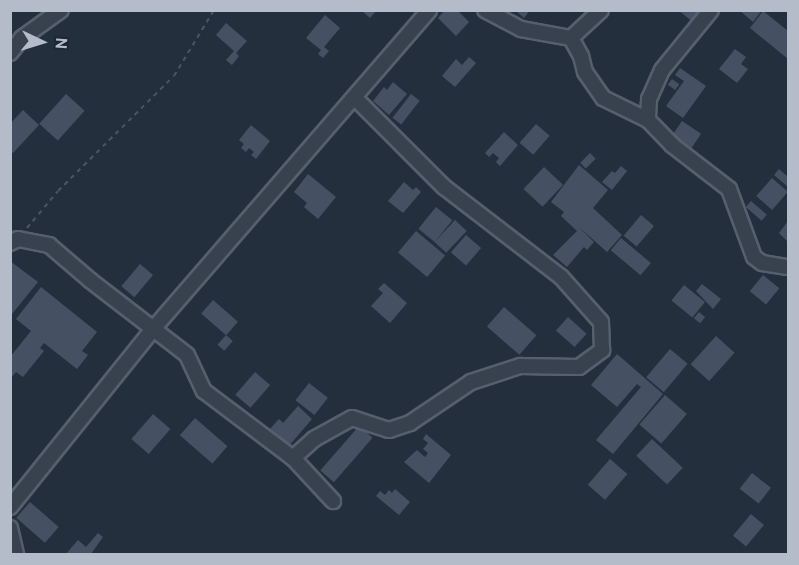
<!DOCTYPE html>
<style>
body{margin:0}
#map{position:relative;width:799px;height:565px;overflow:hidden;background:#242f3e;font-family:Overpass,sans-serif}
div>[style]{position:absolute}
[style*='--x']{left:calc(var(--x)*1px);top:calc(var(--y)*1px);width:calc(var(--w)*1px);rotate:calc(var(--a)*1deg)}
.building>*{inset:0;background:#455162;transform-origin:0 0}
.path>*{height:2px;margin-top:-1px;transform-origin:0;background:repeating-linear-gradient(90deg,#44595c 0 4.5px,transparent 0 9px)}
.roads{filter:drop-shadow(2px 0 #565f6c) drop-shadow(-2px 0 #565f6c) drop-shadow(0 2px #565f6c) drop-shadow(0 -2px #565f6c)}
.minor>*{height:14px;margin:-7px;padding:0 7px;transform-origin:7px;border-radius:7px;background:#38414e}
span{translate:-50% -50%;white-space:nowrap;text-align:center;line-height:1.15;-webkit-text-stroke:4.5px #1d2633;paint-order:stroke}
.frame{position:absolute;inset:0;border:12px solid #b4bcc9;pointer-events:none}
.north{position:absolute;left:12px;top:12px;width:60px;height:60px;-webkit-text-stroke:4px #1d2633;paint-order:stroke;rotate:94deg;font-size:16px;font-weight:700;line-height:24px;text-align:center;color:#b4bcc9}
.north::after{content:'';display:block;margin:auto;width:21px;height:27px;background:#b4bcc9;clip-path:polygon(50% 0,100% 100%,50% 72%,0 100%)}
</style>
<div id="map">
<div class="building">
<i style="clip-path:polygon(361px 10px,377px 10px,370px 18px)"></i>
<i style="clip-path:polygon(445px 10px,457px 10px,469px 22px,456px 36px,438px 18px)"></i>
<i style="clip-path:polygon(515px 10px,530px 10px,524px 18px)"></i>
<i style="clip-path:polygon(678px 10px,702px 10px,693px 22px)"></i>
<i style="clip-path:polygon(739px 10px,762px 10px,753px 22px)"></i>
<i style="clip-path:polygon(763px 11px,788px 31px,788px 59px,750px 28px)"></i>
<i style="clip-path:polygon(325px 15px,340px 28px,324px 47px,329px 51px,323px 58px,318px 54px,321px 50px,306px 38px)"></i>
<i style="clip-path:polygon(226px 23px,247px 41px,236px 53px,239px 56px,232px 65px,226px 60px,234px 51px,216px 35px)"></i>
<i style="clip-path:polygon(735px 49px,746px 57px,741px 64px,748px 69px,737px 83px,719px 69px)"></i>
<i style="clip-path:polygon(469px 57px,476px 63px,455px 87px,442px 76px,456px 59px,462px 65px)"></i>
<i style="clip-path:polygon(680px 68px,706px 86px,683px 118px,666px 106px,684px 81px,675px 75px)"></i>
<i style="left:672px;top:79px;width:9px;height:7px;rotate:36deg"></i>
<i style="clip-path:polygon(393px 82px,407px 94px,389px 115px,373px 101px,384px 87px,387px 90px)"></i>
<i style="left:66px;top:94px;width:25px;height:40px;rotate:42deg"></i>
<i style="left:411px;top:94px;width:11px;height:30px;rotate:38deg"></i>
<i style="clip-path:polygon(23px 110px,39px 125px,13px 153px,10px 150px,10px 124px)"></i>
<i style="left:682px;top:121px;width:23px;height:17px;rotate:34deg"></i>
<i style="left:536px;top:124px;width:18px;height:25px;rotate:41deg"></i>
<i style="clip-path:polygon(251px 125px,270px 141px,256px 159px,251px 155px,254px 152px,249px 148px,246px 152px,241px 148px,244px 144px,239px 140px)"></i>
<i style="clip-path:polygon(504px 132px,518px 145px,500px 166px,496px 162px,499px 158px,493px 153px,489px 157px,485px 153px)"></i>
<i style="left:590px;top:153px;width:8px;height:14px;rotate:45deg"></i>
<i style="clip-path:polygon(579px 165px,608px 190px,593px 208px,622px 235px,607px 252px,579px 227px,594px 242px,587px 250px,584px 247px,567px 267px,553px 255px,577px 231px,561px 216px,564px 212px,551px 202px)"></i>
<i style="clip-path:polygon(621px 166px,627px 171px,612px 190px,602px 182px,612px 171px,615px 173px)"></i>
<i style="left:544px;top:167px;width:26px;height:30px;rotate:43deg"></i>
<i style="clip-path:polygon(779px 169px,788px 177px,788px 187px,774px 175px)"></i>
<i style="clip-path:polygon(308px 174px,336px 197px,318px 219px,304px 207px,307px 203px,294px 192px)"></i>
<i style="left:772px;top:178px;width:21px;height:24px;rotate:41deg"></i>
<i style="clip-path:polygon(404px 182px,413px 190px,416px 187px,421px 192px,403px 213px,388px 201px)"></i>
<i style="left:751px;top:201px;width:21px;height:8px;rotate:41deg"></i>
<i style="left:436px;top:207px;width:21px;height:28px;rotate:39deg"></i>
<i style="left:641px;top:215px;width:17px;height:27px;rotate:40deg"></i>
<i style="left:455px;top:220px;width:16px;height:30px;rotate:43deg"></i>
<i style="clip-path:polygon(788px 221px,788px 242px,779px 233px)"></i>
<i style="left:416px;top:231px;width:38px;height:28px;rotate:40deg"></i>
<i style="left:466px;top:235px;width:20px;height:23px;rotate:41deg"></i>
<i style="left:621px;top:238px;width:39px;height:16px;rotate:40deg"></i>
<i style="clip-path:polygon(10px 261px,38px 282px,12px 314px,10px 313px)"></i>
<i style="left:140px;top:264px;width:17px;height:29px;rotate:40deg"></i>
<i style="left:763px;top:275px;width:21px;height:21px;rotate:39deg"></i>
<i style="clip-path:polygon(384px 283px,407px 303px,390px 323px,371px 306px,383px 293px,378px 289px)"></i>
<i style="clip-path:polygon(702px 284px,721px 299px,713px 309px,696px 291px)"></i>
<i style="left:684px;top:285px;width:27px;height:20px;rotate:39deg"></i>
<i style="clip-path:polygon(41px 287px,97px 332px,82px 351px,88px 355px,77px 369px,44px 343px,40px 348px,44px 351px,23px 377px,16px 372px,10px 379px,10px 357px,31px 331px,16px 319px)"></i>
<i style="left:213px;top:300px;width:33px;height:18px;rotate:41deg"></i>
<i style="left:504px;top:307px;width:43px;height:26px;rotate:41deg"></i>
<i style="left:699px;top:312px;width:8px;height:8px;rotate:40deg"></i>
<i style="left:568px;top:317px;width:25px;height:18px;rotate:42deg"></i>
<i style="left:226px;top:335px;width:9px;height:13px;rotate:41deg"></i>
<i style="left:716px;top:336px;width:25px;height:38px;rotate:42deg"></i>
<i style="left:670px;top:349px;width:23px;height:37px;rotate:40deg"></i>
<i style="clip-path:polygon(617px 354px,663px 394px,613px 454px,596px 440px,641px 387px,637px 384px,617px 407px,591px 385px)"></i>
<i style="left:255px;top:372px;width:20px;height:30px;rotate:41deg"></i>
<i style="left:309px;top:383px;width:24px;height:22px;rotate:38deg"></i>
<i style="left:665px;top:395px;width:29px;height:39px;rotate:41deg"></i>
<i style="clip-path:polygon(298px 406px,312px 419px,288px 447px,269px 430px,279px 419px,283px 423px)"></i>
<i style="left:153px;top:414px;width:23px;height:33px;rotate:41deg"></i>
<i style="left:195px;top:418px;width:43px;height:23px;rotate:41deg"></i>
<i style="left:359px;top:426px;width:18px;height:59px;rotate:41deg"></i>
<i style="clip-path:polygon(426px 434px,451px 455px,429px 483px,404px 462px,417px 450px,425px 457px,428px 453px,423px 449px,428px 443px,423px 439px)"></i>
<i style="left:652px;top:439px;width:42px;height:23px;rotate:43deg"></i>
<i style="left:610px;top:459px;width:23px;height:34px;rotate:41deg"></i>
<i style="left:752px;top:473px;width:24px;height:20px;rotate:38deg"></i>
<i style="clip-path:polygon(395px 489px,410px 502px,399px 515px,376px 496px,380px 491px,385px 495px,389px 490px,392px 493px)"></i>
<i style="left:30px;top:502px;width:38px;height:21px;rotate:41deg"></i>
<i style="left:751px;top:514px;width:17px;height:28px;rotate:40deg"></i>
<i style="clip-path:polygon(98px 533px,103px 537px,91px 554px,66px 554px,78px 540px,86px 547px)"></i>
</div>
<div class="path">
<i style="--x:27;--y:228;--w:48;--a:-50"></i>
<i style="--x:58;--y:191;--w:163;--a:-44.8"></i>
<i style="--x:174;--y:76;--w:77;--a:-58.8"></i>
</div>
<div class="roads">
<div class="minor">
<i style="--x:485;--y:10;--w:41;--a:27.8"></i>
<i style="--x:521;--y:29;--w:51;--a:10.2"></i>
<i style="--x:571;--y:38;--w:21;--a:61"></i>
<i style="--x:581;--y:56;--w:16;--a:76"></i>
<i style="--x:585;--y:72;--w:32;--a:55"></i>
<i style="--x:603;--y:98;--w:50;--a:26.1"></i>
<i style="--x:711;--y:10;--w:77;--a:129.2"></i>
<i style="--x:662;--y:70;--w:32;--a:114"></i>
<i style="--x:649;--y:99;--w:21;--a:93"></i>
<i style="--x:648;--y:120;--w:35;--a:46"></i>
<i style="--x:672;--y:145;--w:72;--a:37.7"></i>
<i style="--x:729;--y:189;--w:72;--a:69.8"></i>
<i style="--x:754;--y:257;--w:10;--a:37"></i>
<i style="--x:762;--y:263;--w:26;--a:9"></i>
<i style="--x:571;--y:38;--w:41;--a:-43"></i>
<i style="--x:10;--y:53;--w:19;--a:-51"></i>
<i style="--x:22;--y:38;--w:48;--a:-35.7"></i>
<i style="--x:10;--y:243;--w:9;--a:-27"></i>
<i style="--x:18;--y:239;--w:32;--a:11"></i>
<i style="--x:49;--y:245;--w:55;--a:40.6"></i>
<i style="--x:91;--y:281;--w:121;--a:37.6"></i>
<i style="--x:187;--y:355;--w:40;--a:65"></i>
<i style="--x:204;--y:391;--w:111;--a:37"></i>
<i style="--x:293;--y:458;--w:59;--a:47.1"></i>
<i style="--x:293;--y:458;--w:28;--a:-42"></i>
<i style="--x:314;--y:439;--w:43;--a:-28.9"></i>
<i style="--x:352;--y:418;--w:39;--a:18"></i>
<i style="--x:389;--y:430;--w:22;--a:-18"></i>
<i style="--x:410;--y:423;--w:73;--a:-33.9"></i>
<i style="--x:471;--y:382;--w:52;--a:-18.1"></i>
<i style="--x:520;--y:366;--w:59;--a:1"></i>
<i style="--x:579;--y:367;--w:29;--a:-36"></i>
<i style="--x:602;--y:350;--w:28;--a:-92"></i>
<i style="--x:601;--y:322;--w:60;--a:-131.6"></i>
<i style="--x:561;--y:277;--w:148;--a:-142.4"></i>
<i style="--x:444;--y:187;--w:126;--a:-135"></i>
<i style="--x:10;--y:507;--w:230;--a:-51.2"></i>
<i style="--x:154;--y:328;--w:420;--a:-49.1"></i>
<i style="--x:10;--y:528;--w:27;--a:77"></i>
</div>
</div>
<div class="frame"></div>
<div class="north">N</div>
</div>
